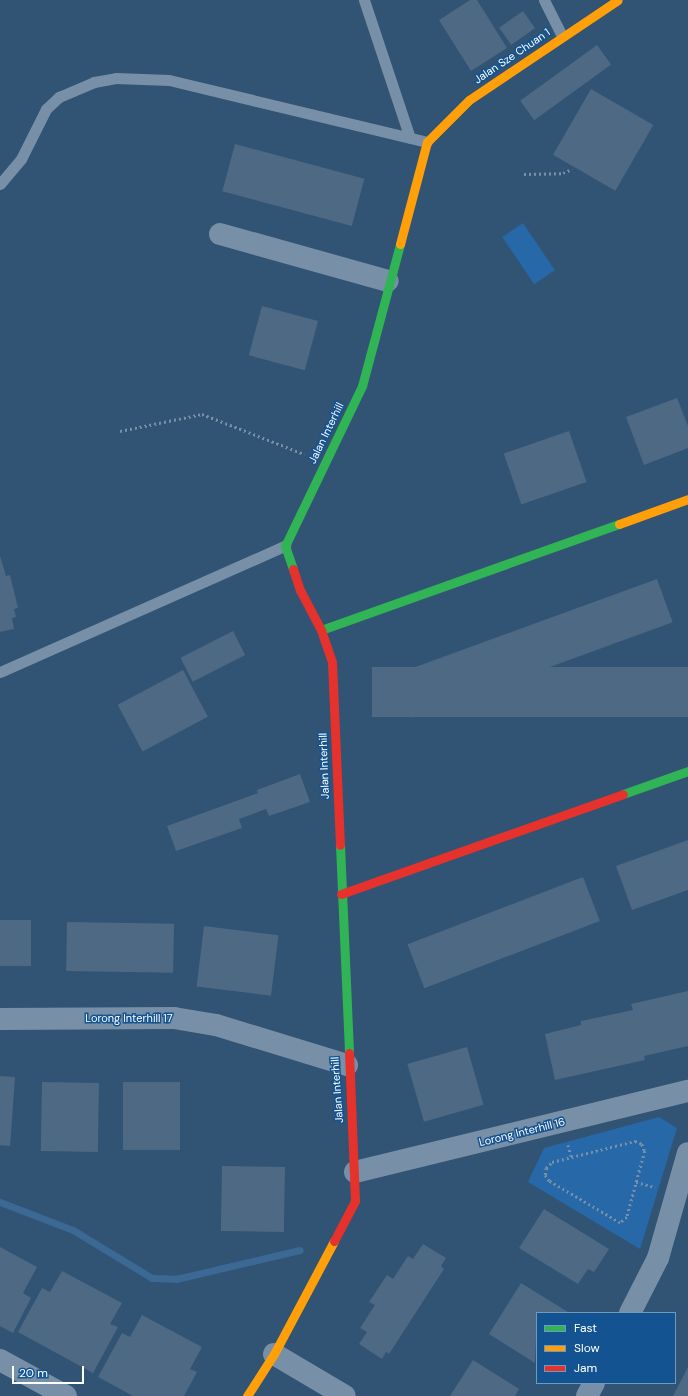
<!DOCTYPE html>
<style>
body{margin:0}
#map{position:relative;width:688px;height:1396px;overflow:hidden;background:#315374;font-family:"DM Sans",sans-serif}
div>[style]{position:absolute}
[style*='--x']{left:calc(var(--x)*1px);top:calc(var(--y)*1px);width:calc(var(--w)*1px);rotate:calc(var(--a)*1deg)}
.green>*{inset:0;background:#2769a8;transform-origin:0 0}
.stream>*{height:7px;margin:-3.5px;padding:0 3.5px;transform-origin:3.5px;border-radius:3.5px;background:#3c6894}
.building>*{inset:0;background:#4e6984;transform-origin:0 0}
.path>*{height:2.5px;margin-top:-1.25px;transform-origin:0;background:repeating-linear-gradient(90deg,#7890a7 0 2px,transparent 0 5px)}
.lane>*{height:11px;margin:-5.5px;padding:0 5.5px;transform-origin:5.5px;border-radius:5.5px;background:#7890a7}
.street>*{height:22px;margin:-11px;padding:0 11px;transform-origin:11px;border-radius:11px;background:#7890a7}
.fast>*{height:9px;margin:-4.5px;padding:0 4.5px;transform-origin:4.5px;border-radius:4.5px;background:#30b455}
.slow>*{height:9px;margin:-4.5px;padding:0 4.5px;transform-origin:4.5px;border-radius:4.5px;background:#ff9f0a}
.jam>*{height:9px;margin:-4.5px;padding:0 4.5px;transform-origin:4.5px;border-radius:4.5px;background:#e5322d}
span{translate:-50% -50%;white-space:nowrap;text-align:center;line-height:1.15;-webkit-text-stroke:3px #145391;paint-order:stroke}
.street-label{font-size:11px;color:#fff}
.legend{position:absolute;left:536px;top:1312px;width:140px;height:72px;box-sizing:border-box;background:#145391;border:1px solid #7298bd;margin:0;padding:5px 7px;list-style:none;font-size:12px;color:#fff}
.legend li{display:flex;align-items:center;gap:8px;height:20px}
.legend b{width:20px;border:1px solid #7298bd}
.scale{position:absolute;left:12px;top:1366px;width:72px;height:18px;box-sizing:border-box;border:2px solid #fff;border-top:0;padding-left:5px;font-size:12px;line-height:14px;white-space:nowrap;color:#fff;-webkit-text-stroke:3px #145391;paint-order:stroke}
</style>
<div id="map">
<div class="green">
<i style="left:523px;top:223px;width:57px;height:25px;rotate:56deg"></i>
<i style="clip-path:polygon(659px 1117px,677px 1128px,640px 1249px,528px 1182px,544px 1148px)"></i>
</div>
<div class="stream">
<i style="--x:0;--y:1202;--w:78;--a:21"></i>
<i style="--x:73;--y:1230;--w:92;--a:31.3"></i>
<i style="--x:152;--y:1278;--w:24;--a:2"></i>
<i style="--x:176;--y:1279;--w:127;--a:-13.2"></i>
</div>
<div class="building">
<i style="clip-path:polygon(470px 0,477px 0,507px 48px,471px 71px,439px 20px)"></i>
<i style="left:523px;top:11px;width:21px;height:29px;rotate:55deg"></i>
<i style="left:597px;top:45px;width:24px;height:95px;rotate:54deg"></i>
<i style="left:591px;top:89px;width:72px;height:76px;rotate:30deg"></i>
<i style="left:235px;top:144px;width:134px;height:49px;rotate:15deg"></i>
<i style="left:262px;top:306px;width:58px;height:51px;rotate:15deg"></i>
<i style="clip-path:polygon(677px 398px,688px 426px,688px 448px,644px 465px,626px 417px)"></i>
<i style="left:569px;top:431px;width:54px;height:69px;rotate:71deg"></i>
<i style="clip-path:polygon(0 556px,6px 576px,10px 575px,18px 608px,14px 609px,16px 617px,12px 618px,14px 629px,0 632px)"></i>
<i style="left:657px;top:579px;width:46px;height:279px;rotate:70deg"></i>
<i style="left:233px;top:631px;width:27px;height:59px;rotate:63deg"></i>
<i style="left:688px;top:667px;width:50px;height:316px;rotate:90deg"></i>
<i style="left:183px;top:670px;width:53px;height:74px;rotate:62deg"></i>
<i style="clip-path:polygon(300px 774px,310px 802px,269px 816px,266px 809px,239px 819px,242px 828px,176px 851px,167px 826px,258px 793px,257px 790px)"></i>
<i style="clip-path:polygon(688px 840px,688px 890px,632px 910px,616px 866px)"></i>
<i style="left:583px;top:877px;width:47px;height:188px;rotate:69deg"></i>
<i style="left:0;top:920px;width:31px;height:46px"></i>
<i style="left:67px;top:922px;width:107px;height:49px;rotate:1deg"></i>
<i style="left:204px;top:926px;width:75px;height:61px;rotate:7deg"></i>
<i style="clip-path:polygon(688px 991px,688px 1046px,644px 1056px,645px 1060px,555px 1080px,545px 1034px,581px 1025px,581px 1021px,633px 1010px,631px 1004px)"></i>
<i style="left:467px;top:1047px;width:60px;height:62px;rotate:74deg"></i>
<i style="left:0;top:1076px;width:15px;height:69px;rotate:4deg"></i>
<i style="left:42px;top:1082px;width:57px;height:69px;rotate:1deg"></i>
<i style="left:123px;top:1082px;width:57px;height:68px"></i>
<i style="left:222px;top:1166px;width:63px;height:65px;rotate:1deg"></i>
<i style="clip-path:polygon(544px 1209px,609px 1249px,594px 1272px,588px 1269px,578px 1284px,519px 1248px)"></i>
<i style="clip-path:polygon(423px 1244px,446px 1258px,441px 1266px,444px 1269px,389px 1354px,386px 1352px,382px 1359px,359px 1344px,367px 1332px,360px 1328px,375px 1305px,369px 1302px,387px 1275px,393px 1279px,408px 1256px,413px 1259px)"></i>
<i style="clip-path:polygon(0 1247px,37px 1267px,23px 1293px,31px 1298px,13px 1333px,0 1326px)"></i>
<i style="clip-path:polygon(62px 1271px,122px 1303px,110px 1324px,118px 1327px,93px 1373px,18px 1332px,42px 1288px,50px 1292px)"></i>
<i style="clip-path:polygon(521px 1283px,568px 1312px,537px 1313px,535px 1363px,489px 1334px)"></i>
<i style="clip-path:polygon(142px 1315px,202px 1347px,190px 1369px,197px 1372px,184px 1396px,133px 1396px,98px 1377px,122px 1333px,130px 1337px)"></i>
<i style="clip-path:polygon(473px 1360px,519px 1389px,515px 1396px,450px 1396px)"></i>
<i style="clip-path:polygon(688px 1367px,688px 1396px,673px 1396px)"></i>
</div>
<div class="path">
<i style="--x:524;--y:174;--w:39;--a:-1"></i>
<i style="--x:563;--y:173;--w:10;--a:-24"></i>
<i style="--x:120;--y:431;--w:84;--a:-11.7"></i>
<i style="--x:202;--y:414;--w:110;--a:21.4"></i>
<i style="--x:635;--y:1141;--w:8;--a:23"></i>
<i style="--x:642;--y:1144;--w:8;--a:67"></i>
<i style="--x:645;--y:1151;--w:68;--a:105.3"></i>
<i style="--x:627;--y:1217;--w:9;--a:139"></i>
<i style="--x:620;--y:1223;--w:82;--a:-149.4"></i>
<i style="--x:549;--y:1181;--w:7;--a:-124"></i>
<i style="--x:545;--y:1175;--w:7;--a:-82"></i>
<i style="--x:546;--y:1168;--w:8;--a:-45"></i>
<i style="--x:552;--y:1162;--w:86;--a:-14.2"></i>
<i style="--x:568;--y:1145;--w:14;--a:73"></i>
<i style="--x:636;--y:1182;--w:20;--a:15"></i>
</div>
<div class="lane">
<i style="--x:364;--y:0;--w:145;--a:71.6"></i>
<i style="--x:544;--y:0;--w:40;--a:63.4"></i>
<i style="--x:0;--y:184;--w:33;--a:-50"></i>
<i style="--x:21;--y:159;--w:56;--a:-63.4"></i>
<i style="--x:46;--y:109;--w:18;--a:-43"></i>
<i style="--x:59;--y:97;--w:38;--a:-23"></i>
<i style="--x:94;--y:82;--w:22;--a:-10"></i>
<i style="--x:116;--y:78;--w:53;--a:2.2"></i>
<i style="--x:169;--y:80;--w:265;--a:13.5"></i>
<i style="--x:0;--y:672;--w:312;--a:-23.9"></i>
</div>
<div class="street">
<i style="--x:220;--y:234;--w:174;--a:15.6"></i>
<i style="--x:0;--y:1019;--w:174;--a:-0.3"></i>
<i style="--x:174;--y:1018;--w:43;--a:9.5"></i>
<i style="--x:216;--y:1025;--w:137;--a:17"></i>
<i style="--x:355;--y:1172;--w:343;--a:-13.7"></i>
<i style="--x:630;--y:1313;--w:62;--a:-63"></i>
<i style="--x:658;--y:1258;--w:109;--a:-74.1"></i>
<i style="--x:274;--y:1354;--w:82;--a:30.6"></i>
<i style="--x:0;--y:1360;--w:75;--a:28.6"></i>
<i style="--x:587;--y:1396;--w:15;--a:-62"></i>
</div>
<div class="fast">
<i style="--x:293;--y:569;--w:24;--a:-109"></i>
<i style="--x:285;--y:546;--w:178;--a:-64.3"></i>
<i style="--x:362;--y:386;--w:147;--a:-75"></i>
<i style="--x:321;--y:630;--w:316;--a:-19.6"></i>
<i style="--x:623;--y:794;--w:69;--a:-19.5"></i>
<i style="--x:340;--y:845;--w:208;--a:87.5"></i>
</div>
<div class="slow">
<i style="--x:400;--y:244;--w:106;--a:-75.2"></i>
<i style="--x:427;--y:142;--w:59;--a:-45"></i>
<i style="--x:469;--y:100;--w:179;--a:-33.9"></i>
<i style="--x:619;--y:524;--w:73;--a:-19.9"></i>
<i style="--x:247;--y:1396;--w:50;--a:-57.3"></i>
<i style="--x:274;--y:1354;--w:128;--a:-62"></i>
</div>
<div class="jam">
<i style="--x:293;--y:569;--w:22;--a:72"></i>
<i style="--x:300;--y:590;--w:45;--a:62.3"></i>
<i style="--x:321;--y:630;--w:34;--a:71"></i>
<i style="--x:332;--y:662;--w:183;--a:87.5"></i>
<i style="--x:341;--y:894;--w:299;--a:-19.5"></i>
<i style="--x:334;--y:1241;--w:45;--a:-62.3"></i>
<i style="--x:355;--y:1201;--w:148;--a:-92.3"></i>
</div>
<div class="street-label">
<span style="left:512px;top:56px;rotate:-34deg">Jalan Sze Chuan 1</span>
<span style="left:326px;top:433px;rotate:-64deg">Jalan Interhill</span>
<span style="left:324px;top:766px;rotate:-92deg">Jalan Interhill</span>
<span style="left:129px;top:1018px">Lorong Interhill 17</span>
<span style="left:337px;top:1090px;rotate:-94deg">Jalan Interhill</span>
<span style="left:522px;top:1132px;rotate:-14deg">Lorong Interhill 16</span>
</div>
<ul class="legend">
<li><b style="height:5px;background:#30b455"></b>Fast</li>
<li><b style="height:5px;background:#ff9f0a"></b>Slow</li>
<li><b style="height:5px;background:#e5322d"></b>Jam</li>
</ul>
<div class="scale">20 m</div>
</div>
